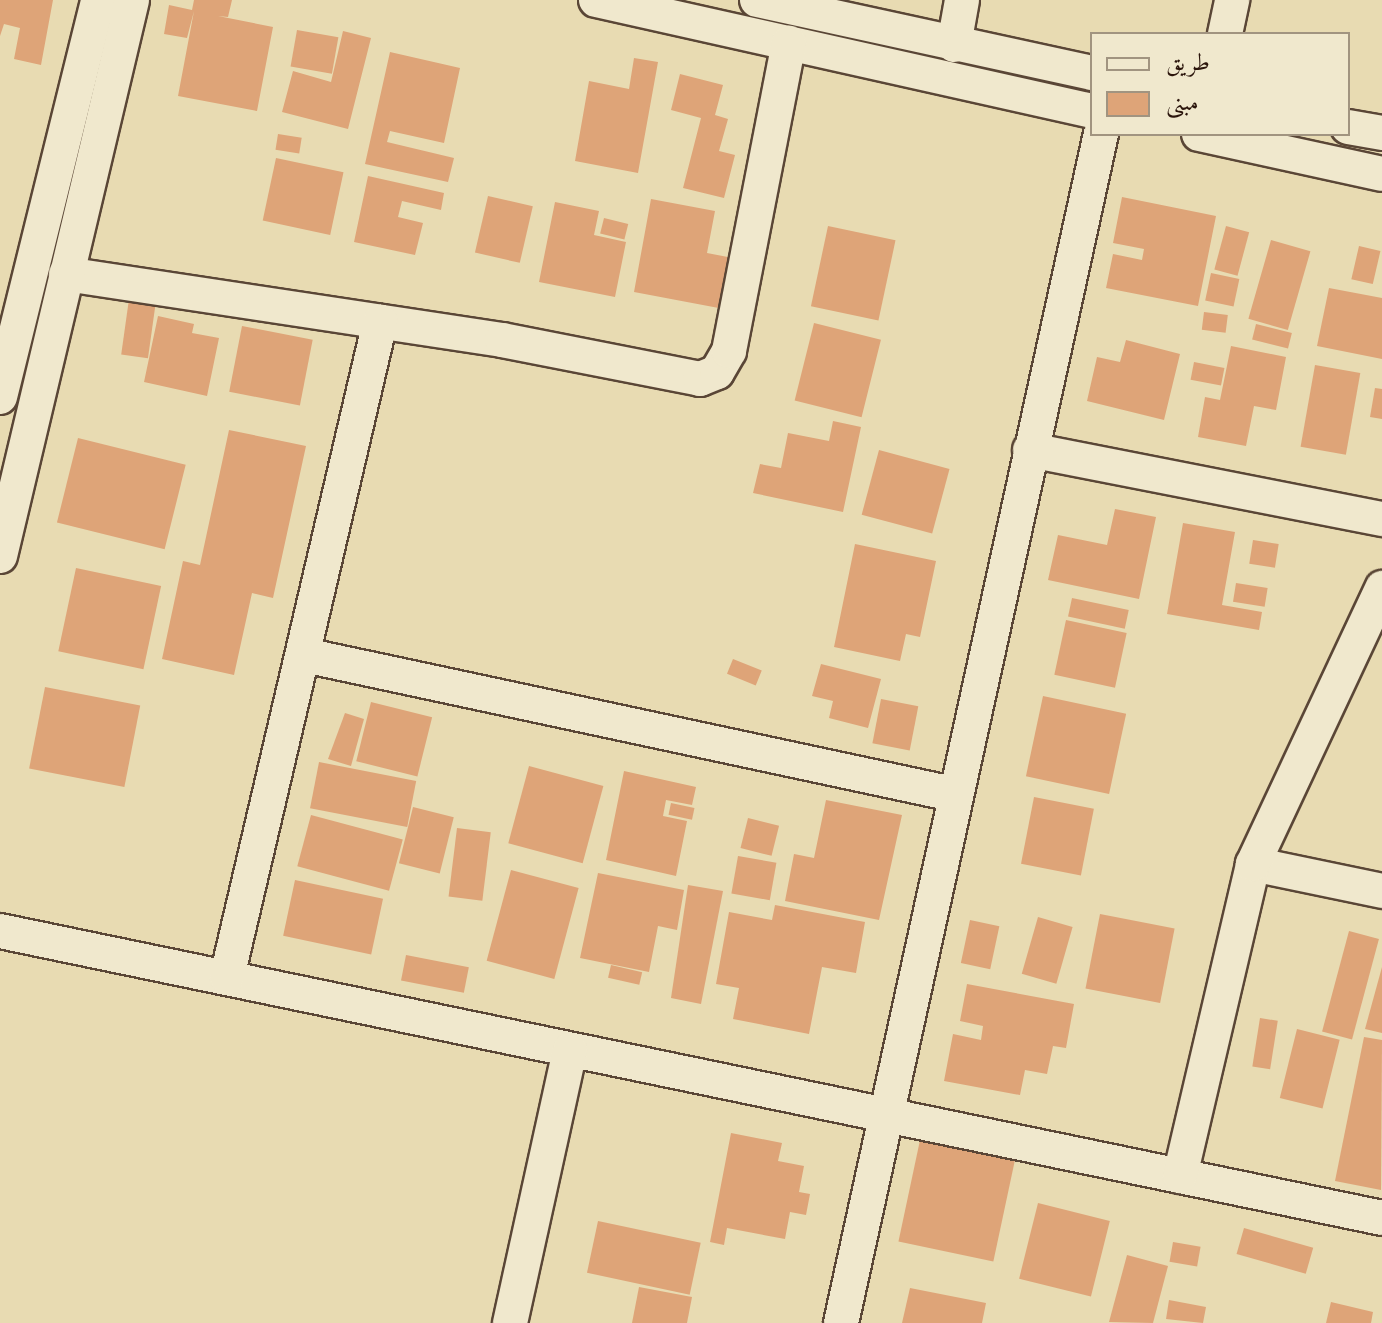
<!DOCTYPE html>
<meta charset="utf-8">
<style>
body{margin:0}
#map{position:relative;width:1382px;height:1323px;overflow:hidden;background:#e8dbb2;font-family:"Libre Caslon Text",Amiri,serif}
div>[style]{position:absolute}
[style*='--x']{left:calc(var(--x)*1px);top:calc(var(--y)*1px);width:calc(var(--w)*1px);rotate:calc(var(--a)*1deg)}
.building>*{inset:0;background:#dea478;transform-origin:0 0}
.roads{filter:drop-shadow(2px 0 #5a4636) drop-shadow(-2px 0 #5a4636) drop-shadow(0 2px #5a4636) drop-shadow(0 -2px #5a4636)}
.minor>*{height:34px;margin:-17px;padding:0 17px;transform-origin:17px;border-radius:17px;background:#f0e8cd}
span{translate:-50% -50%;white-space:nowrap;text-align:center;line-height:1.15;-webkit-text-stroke:8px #f0e8cd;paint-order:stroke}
.legend{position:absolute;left:1090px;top:32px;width:260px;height:104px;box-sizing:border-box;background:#f0e8cd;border:2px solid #a19480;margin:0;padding:10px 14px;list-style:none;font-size:24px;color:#2b150c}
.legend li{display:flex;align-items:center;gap:16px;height:40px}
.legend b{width:40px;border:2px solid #a19480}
</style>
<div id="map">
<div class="building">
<i style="clip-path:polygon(0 0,53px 0,41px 65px,14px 59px,20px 28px,4px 24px,0 36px)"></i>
<i style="clip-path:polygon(194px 0,232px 0,228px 17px,218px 16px,273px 27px,257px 111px,178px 96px,194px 11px,187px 38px,164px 34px,169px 5px,192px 10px)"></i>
<i style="left:297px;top:30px;width:42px;height:37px;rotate:10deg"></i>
<i style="clip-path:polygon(343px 31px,371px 38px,348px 129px,282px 112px,293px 71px,331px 82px)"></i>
<i style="clip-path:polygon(390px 52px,460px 68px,444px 143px,390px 131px,387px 142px,454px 158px,448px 182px,365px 164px)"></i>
<i style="clip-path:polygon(634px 58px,658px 62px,638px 173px,575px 161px,589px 81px,629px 89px)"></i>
<i style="clip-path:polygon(680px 74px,723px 85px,715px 115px,728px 119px,719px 151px,735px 155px,724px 198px,683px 188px,701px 118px,671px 110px)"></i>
<i style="left:278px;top:134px;width:24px;height:16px;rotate:9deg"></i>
<i style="left:276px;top:158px;width:69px;height:64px;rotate:12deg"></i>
<i style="clip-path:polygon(368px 176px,444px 193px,441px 210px,402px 201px,398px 217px,423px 223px,415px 255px,354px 242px)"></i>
<i style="left:488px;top:196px;width:46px;height:58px;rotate:13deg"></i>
<i style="clip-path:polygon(1122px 197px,1216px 216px,1198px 306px,1106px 288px,1113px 254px,1142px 260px,1144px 249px,1113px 243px)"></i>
<i style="clip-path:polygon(651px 199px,715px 211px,707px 253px,733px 258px,724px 309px,634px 292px)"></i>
<i style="clip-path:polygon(555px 202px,599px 211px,594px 235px,626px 242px,615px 297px,539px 282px)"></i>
<i style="left:604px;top:218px;width:25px;height:16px;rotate:14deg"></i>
<i style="left:828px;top:226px;width:69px;height:82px;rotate:12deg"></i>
<i style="left:1226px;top:226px;width:24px;height:45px;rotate:15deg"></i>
<i style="left:1271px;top:240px;width:41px;height:82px;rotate:16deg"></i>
<i style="left:1359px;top:246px;width:22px;height:34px;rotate:13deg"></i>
<i style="left:1211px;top:273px;width:29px;height:28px;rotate:12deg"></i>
<i style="clip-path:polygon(1329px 288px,1382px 298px,1382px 359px,1317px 346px)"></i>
<i style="left:129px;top:299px;width:27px;height:56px;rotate:8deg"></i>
<i style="left:1204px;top:312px;width:24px;height:18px;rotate:7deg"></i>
<i style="clip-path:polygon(158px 316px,194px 324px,192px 333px,219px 338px,207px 396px,144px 382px)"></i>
<i style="left:814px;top:323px;width:69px;height:80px;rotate:14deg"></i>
<i style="left:1256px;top:324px;width:37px;height:16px;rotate:14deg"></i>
<i style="left:242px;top:326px;width:72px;height:67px;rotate:11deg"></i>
<i style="clip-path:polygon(1126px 340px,1180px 354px,1164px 420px,1087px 401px,1097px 357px,1120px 362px)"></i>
<i style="clip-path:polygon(1231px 346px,1286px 357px,1276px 410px,1254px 406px,1246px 446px,1198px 437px,1205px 397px,1220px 400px)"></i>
<i style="left:1194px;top:362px;width:31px;height:18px;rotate:11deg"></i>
<i style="left:1315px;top:365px;width:46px;height:83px;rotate:10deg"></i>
<i style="clip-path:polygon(1375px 388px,1382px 389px,1382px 419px,1370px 417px)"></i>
<i style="clip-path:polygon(833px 421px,861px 427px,843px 512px,753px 493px,760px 464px,781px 468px,788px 433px,829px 441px)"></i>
<i style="clip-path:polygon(229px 430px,306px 446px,273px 598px,252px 593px,234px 675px,162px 659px,183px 561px,200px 565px)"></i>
<i style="left:78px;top:438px;width:111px;height:87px;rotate:14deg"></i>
<i style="left:879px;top:450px;width:73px;height:67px;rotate:15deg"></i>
<i style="clip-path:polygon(1115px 509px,1156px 517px,1139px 599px,1048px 580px,1058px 535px,1107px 545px)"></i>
<i style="clip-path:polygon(1183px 523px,1235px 532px,1222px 605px,1262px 612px,1259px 630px,1167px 614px)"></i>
<i style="left:1253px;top:540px;width:26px;height:24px;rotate:9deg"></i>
<i style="clip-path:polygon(855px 544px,936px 561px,920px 637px,906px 634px,900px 661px,834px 647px)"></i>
<i style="left:76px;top:568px;width:87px;height:85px;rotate:12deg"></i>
<i style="left:1236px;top:583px;width:32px;height:19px;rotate:9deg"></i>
<i style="left:1072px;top:598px;width:58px;height:19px;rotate:12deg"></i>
<i style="left:1066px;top:620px;width:62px;height:56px;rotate:12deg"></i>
<i style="left:733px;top:659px;width:31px;height:16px;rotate:22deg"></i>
<i style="clip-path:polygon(821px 664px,881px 679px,868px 728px,829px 718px,833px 701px,812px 696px)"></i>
<i style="left:45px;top:687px;width:97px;height:83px;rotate:11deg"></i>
<i style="left:1043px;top:696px;width:85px;height:82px;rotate:12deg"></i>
<i style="left:881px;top:699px;width:38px;height:45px;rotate:11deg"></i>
<i style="left:371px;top:702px;width:63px;height:61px;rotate:14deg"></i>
<i style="clip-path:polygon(345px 713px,364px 719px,351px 766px,328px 759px)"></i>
<i style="left:319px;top:762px;width:99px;height:47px;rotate:11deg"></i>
<i style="left:529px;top:766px;width:77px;height:80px;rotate:15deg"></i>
<i style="clip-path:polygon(624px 771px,696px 787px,692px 805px,666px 800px,663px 816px,687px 821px,676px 876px,606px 860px)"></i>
<i style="left:1034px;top:797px;width:61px;height:68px;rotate:11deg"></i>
<i style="clip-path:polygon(826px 800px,902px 815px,879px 920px,785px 901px,794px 854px,814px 858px)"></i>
<i style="left:671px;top:803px;width:24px;height:12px;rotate:12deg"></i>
<i style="left:413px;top:807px;width:42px;height:58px;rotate:14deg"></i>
<i style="left:311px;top:815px;width:95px;height:53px;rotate:15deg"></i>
<i style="left:748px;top:818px;width:32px;height:31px;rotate:14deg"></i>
<i style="left:457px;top:828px;width:34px;height:69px;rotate:7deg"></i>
<i style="left:738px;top:856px;width:39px;height:38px;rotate:10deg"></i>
<i style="left:511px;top:870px;width:70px;height:94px;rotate:15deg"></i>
<i style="clip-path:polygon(598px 873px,684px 890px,677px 930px,658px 926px,649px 972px,580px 958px)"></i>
<i style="left:295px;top:880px;width:90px;height:57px;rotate:12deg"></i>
<i style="clip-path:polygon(688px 885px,723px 891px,701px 1004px,671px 998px)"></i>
<i style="clip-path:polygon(775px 905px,865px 922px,856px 973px,822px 967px,809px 1034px,733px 1019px,739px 988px,716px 984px,729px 912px,772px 920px)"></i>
<i style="left:1100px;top:914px;width:76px;height:76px;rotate:11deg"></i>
<i style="left:1038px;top:917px;width:36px;height:59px;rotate:16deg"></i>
<i style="left:970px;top:920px;width:30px;height:44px;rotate:12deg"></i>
<i style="left:1349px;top:931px;width:31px;height:104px;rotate:15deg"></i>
<i style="left:406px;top:955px;width:64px;height:26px;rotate:11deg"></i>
<i style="left:611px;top:965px;width:32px;height:13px;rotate:13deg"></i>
<i style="clip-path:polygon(1382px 967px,1382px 1033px,1365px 1029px)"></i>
<i style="clip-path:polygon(967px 984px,1074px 1004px,1066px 1048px,1053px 1046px,1047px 1074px,1025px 1070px,1020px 1095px,944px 1081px,953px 1034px,981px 1040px,983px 1026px,960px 1021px)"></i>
<i style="left:1260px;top:1018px;width:18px;height:49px;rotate:9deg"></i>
<i style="left:1297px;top:1029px;width:44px;height:71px;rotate:14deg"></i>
<i style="clip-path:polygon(1364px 1037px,1382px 1040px,1381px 1190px,1335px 1181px)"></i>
<i style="left:923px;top:1126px;width:97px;height:118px;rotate:12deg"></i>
<i style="clip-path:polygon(731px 1133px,782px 1143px,778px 1161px,804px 1166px,799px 1192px,810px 1194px,806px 1215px,790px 1212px,785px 1239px,727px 1228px,724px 1245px,710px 1242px)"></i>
<i style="left:1038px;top:1203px;width:74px;height:78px;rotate:14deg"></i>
<i style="left:598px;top:1221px;width:105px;height:53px;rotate:12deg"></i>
<i style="left:1244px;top:1228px;width:72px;height:27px;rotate:16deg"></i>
<i style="left:1173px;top:1242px;width:28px;height:20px;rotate:10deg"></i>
<i style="clip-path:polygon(1127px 1255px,1168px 1266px,1153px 1323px,1109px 1322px)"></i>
<i style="clip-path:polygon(639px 1287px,692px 1297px,687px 1323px,632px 1323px)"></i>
<i style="clip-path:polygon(910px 1288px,986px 1303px,982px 1323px,902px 1323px)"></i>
<i style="clip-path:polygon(1169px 1300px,1206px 1307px,1203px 1323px,1166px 1319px)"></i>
<i style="clip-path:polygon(1331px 1302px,1373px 1312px,1371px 1323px,1326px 1323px)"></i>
</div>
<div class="roads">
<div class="minor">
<i style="--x:596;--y:0;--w:508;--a:12.61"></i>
<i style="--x:757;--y:0;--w:343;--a:12.3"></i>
<i style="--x:1225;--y:34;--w:35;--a:-78"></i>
<i style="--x:954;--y:45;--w:46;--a:-79.9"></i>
<i style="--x:1348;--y:127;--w:35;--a:10"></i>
<i style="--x:1199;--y:134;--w:187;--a:12.3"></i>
<i style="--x:66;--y:274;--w:441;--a:8.6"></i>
<i style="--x:502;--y:340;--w:202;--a:11.1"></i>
<i style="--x:700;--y:379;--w:18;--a:-22"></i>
<i style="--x:717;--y:372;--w:24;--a:-60"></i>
<i style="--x:729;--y:351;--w:314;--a:-79"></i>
<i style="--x:0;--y:397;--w:409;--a:-76.1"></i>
<i style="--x:1030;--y:450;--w:359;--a:11.1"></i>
<i style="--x:0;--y:556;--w:571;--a:-76.64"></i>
<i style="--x:304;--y:655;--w:664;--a:12.09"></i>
<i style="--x:1253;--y:864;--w:132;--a:11.8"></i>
<i style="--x:0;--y:931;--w:1411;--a:11.73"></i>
<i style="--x:227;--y:977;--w:673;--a:-76.85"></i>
<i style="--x:1180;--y:1176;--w:320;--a:-76.8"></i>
<i style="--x:1253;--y:864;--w:305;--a:-64.9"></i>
<i style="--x:510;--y:1323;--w:279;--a:-77.6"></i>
<i style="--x:841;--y:1323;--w:1217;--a:-77.67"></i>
</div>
</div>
<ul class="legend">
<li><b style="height:10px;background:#f0e8cd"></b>طريق</li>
<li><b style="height:22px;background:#dea478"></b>مبنى</li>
</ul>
</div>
